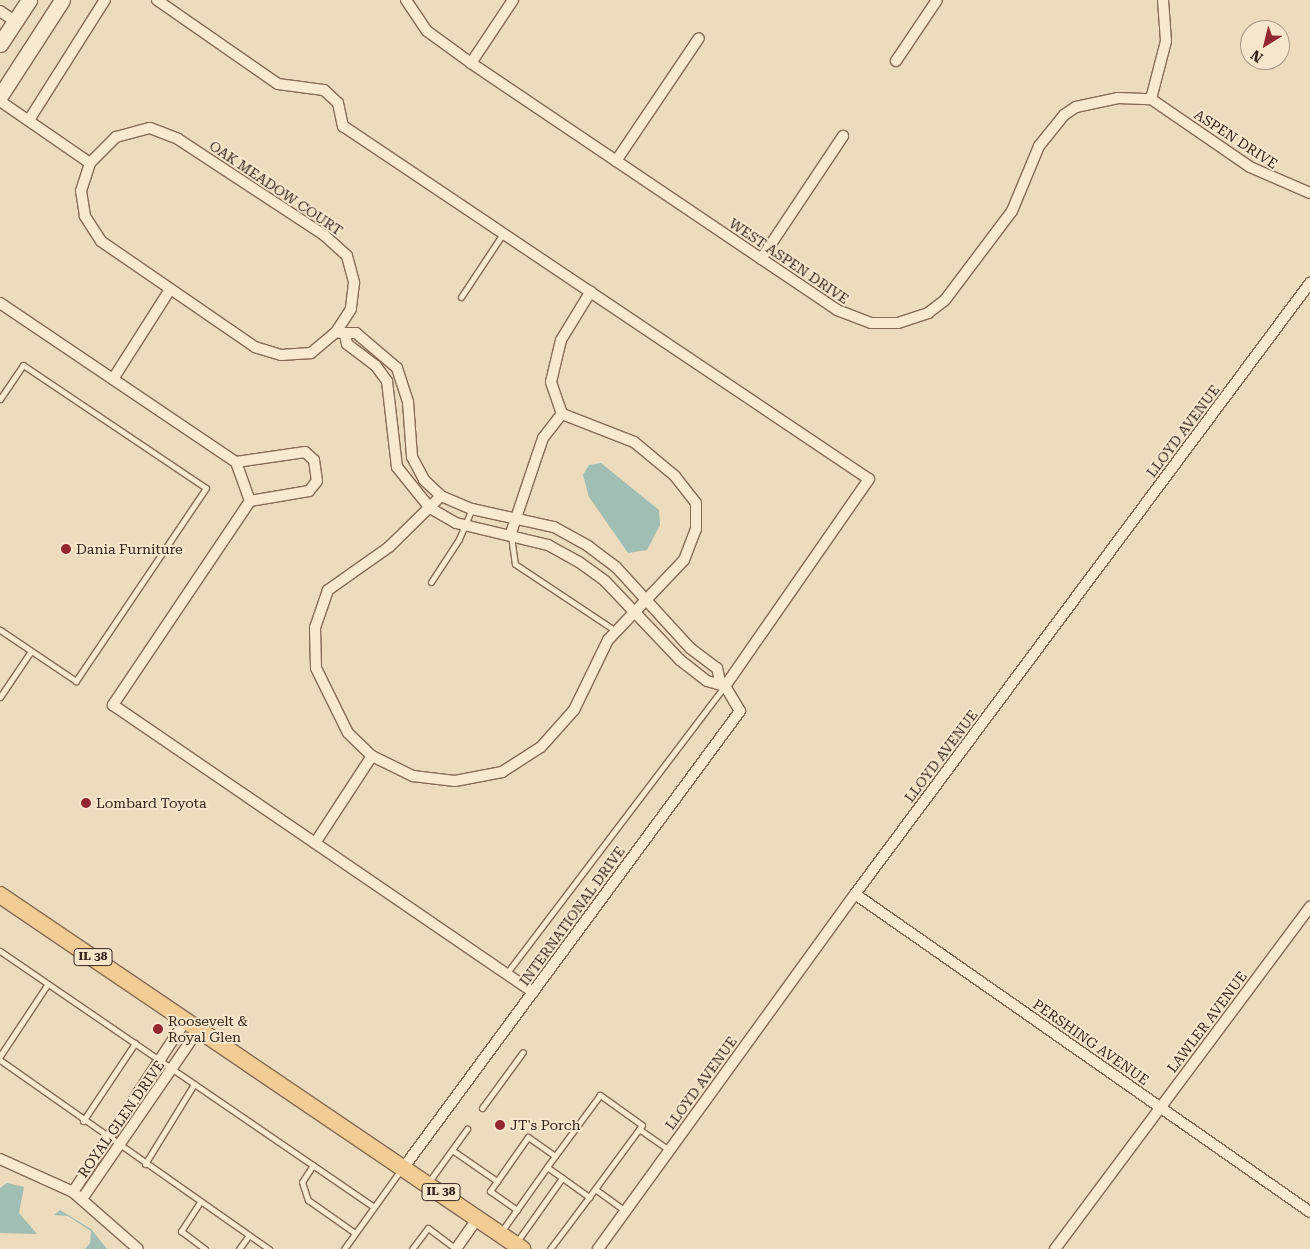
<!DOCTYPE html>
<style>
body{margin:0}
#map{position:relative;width:1310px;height:1249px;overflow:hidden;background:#eddbbd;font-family:"Roboto Serif",serif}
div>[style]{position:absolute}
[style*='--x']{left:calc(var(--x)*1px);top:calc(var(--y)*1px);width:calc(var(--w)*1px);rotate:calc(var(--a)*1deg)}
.water>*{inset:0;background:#a0beb3}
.roads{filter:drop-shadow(1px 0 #856b56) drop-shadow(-1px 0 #856b56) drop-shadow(0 1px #856b56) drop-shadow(0 -1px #856b56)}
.service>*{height:5px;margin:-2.5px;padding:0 2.5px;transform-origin:2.5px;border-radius:2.5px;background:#f9e9cf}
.minor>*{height:10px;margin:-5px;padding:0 5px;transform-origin:5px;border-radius:5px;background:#f9e9cf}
.secondary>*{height:15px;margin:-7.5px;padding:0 7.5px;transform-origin:7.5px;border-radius:7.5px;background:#f9e9cf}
.primary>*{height:16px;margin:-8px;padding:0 8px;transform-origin:8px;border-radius:8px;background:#f2cd93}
.dots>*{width:14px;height:14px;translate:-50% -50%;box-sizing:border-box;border:2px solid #f5e6cc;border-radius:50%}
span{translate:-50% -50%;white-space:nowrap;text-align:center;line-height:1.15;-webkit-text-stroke:4px #f5e6cc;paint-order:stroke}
.shield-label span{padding:1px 4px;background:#f5e6cc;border:1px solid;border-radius:4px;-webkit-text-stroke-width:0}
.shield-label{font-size:12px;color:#34251b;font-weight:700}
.street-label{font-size:14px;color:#34251b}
.poi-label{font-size:14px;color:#34251b}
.left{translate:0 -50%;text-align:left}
.north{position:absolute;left:1240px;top:20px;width:50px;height:50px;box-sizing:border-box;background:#f5e6cc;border:1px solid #a89985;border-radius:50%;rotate:216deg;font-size:14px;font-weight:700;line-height:20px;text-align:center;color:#34251b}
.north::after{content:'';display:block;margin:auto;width:18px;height:22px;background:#942630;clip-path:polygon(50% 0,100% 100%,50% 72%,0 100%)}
</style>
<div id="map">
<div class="water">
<i style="clip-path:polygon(601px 463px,659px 510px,660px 525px,647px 550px,628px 553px,589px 497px,583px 475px,589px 465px)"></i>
<i style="clip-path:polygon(7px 1183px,24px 1187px,19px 1213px,37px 1234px,0 1233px,0 1188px)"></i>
<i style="clip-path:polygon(60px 1210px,91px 1229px,107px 1249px,85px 1249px,90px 1243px,91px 1231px,68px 1216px,54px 1215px)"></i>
</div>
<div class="roads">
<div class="service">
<i style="--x:461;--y:297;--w:78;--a:-56.5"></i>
<i style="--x:0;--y:399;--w:41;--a:-55.9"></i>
<i style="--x:23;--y:365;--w:220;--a:33.9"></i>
<i style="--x:206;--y:488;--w:233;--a:124"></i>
<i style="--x:76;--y:681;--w:92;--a:-146.1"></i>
<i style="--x:511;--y:536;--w:28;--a:82"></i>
<i style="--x:515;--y:564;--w:121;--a:33.6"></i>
<i style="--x:431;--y:582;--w:51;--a:-56.9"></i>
<i style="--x:459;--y:539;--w:33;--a:-67"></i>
<i style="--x:0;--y:697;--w:55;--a:-56"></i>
<i style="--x:0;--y:951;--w:452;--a:34.4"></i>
<i style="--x:506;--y:974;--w:362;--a:-52.8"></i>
<i style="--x:0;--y:1056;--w:85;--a:-56.5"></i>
<i style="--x:0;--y:1060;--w:329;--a:35.1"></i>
<i style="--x:482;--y:1108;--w:69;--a:-53.8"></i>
<i style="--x:83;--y:1121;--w:94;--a:-56.3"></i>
<i style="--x:639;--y:1129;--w:37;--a:35"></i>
<i style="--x:452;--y:1150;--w:55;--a:34.6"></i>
<i style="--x:145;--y:1164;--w:94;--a:-58.5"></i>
<i style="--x:313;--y:1165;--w:20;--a:123"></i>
<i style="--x:302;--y:1182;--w:19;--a:72"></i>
<i style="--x:308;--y:1200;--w:57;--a:35.1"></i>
<i style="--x:428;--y:1183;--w:67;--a:-54.2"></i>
<i style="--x:595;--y:1189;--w:37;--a:36"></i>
<i style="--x:200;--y:1202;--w:35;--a:123"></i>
<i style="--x:181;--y:1231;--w:30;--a:37"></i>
<i style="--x:517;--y:1210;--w:33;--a:-145"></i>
<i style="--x:490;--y:1191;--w:66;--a:-54.9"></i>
<i style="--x:528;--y:1137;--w:33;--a:35"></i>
<i style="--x:501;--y:1232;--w:80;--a:-54.7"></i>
<i style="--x:516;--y:1243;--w:80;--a:-54.7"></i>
<i style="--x:239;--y:1249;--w:17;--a:-54"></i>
<i style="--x:344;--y:1249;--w:96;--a:-54.3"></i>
<i style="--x:412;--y:1249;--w:26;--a:-53"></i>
<i style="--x:428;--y:1228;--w:35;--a:37"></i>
<i style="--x:550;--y:1249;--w:65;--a:-53.1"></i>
<i style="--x:589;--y:1197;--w:89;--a:-53.6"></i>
<i style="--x:642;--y:1125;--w:52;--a:-144.5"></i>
<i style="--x:600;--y:1095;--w:89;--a:126.4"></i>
<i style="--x:547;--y:1167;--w:52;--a:35.5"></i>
</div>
<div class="minor">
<i style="--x:157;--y:0;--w:147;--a:34.8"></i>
<i style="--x:278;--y:84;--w:46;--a:7.4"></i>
<i style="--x:324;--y:90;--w:19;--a:43"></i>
<i style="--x:338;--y:103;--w:24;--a:78"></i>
<i style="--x:343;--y:126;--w:633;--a:33.87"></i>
<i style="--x:869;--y:479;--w:252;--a:124.8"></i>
<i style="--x:406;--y:0;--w:37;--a:56"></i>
<i style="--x:427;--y:31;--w:54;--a:36"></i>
<i style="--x:471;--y:63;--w:442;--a:34"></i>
<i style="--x:837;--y:310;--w:36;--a:21"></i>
<i style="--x:871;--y:323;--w:27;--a:0"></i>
<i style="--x:898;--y:323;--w:32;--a:-18"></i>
<i style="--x:928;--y:313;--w:21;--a:-37"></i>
<i style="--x:945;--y:300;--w:111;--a:-53"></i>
<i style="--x:1012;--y:211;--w:70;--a:-67.4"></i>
<i style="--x:1039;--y:146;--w:40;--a:-51"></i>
<i style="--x:1064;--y:115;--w:14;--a:-34"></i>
<i style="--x:1076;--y:107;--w:43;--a:-12.1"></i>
<i style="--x:1118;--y:98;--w:33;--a:2"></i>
<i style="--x:0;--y:11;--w:18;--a:34"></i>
<i style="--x:896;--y:61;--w:73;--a:-56.1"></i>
<i style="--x:471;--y:63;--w:76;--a:-56.3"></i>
<i style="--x:1151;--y:99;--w:120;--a:34.5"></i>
<i style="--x:1250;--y:167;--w:65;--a:23.4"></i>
<i style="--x:1151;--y:99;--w:60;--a:-75.5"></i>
<i style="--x:1166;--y:41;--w:41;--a:-94.2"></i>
<i style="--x:0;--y:101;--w:109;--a:34.6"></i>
<i style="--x:29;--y:120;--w:142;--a:-57.7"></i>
<i style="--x:150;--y:128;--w:30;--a:21"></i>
<i style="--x:178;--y:139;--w:175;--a:33.3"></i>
<i style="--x:324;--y:235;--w:31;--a:42"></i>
<i style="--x:347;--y:256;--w:28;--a:75"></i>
<i style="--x:354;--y:283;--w:26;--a:97"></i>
<i style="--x:351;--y:309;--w:27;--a:123"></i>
<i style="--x:336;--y:332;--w:33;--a:140"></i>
<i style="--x:311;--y:353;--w:30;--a:176"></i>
<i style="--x:281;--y:355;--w:27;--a:-163"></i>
<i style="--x:255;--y:347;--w:187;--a:-145.5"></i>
<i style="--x:101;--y:241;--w:30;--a:-123"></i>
<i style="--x:85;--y:216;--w:25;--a:-99"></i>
<i style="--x:81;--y:191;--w:29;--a:-72"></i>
<i style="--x:90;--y:163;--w:37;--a:-45"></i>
<i style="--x:116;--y:137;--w:35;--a:-15"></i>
<i style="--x:616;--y:161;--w:148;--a:-56"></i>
<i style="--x:761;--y:259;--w:148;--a:-56.3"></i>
<i style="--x:0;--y:303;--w:285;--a:34"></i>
<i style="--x:236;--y:462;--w:41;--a:70.3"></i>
<i style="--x:340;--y:333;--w:16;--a:0"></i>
<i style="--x:356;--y:333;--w:54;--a:40.5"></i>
<i style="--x:397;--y:368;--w:36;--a:72"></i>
<i style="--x:408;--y:402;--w:55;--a:85.8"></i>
<i style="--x:412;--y:457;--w:26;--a:62"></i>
<i style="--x:424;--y:480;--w:23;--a:43"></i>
<i style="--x:441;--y:496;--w:34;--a:23"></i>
<i style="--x:472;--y:509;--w:84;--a:12.4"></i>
<i style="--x:554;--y:527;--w:39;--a:29"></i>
<i style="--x:588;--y:546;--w:35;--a:37"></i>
<i style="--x:616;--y:567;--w:110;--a:47.6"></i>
<i style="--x:690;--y:648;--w:34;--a:37"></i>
<i style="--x:717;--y:668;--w:13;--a:77"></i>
<i style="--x:345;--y:334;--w:10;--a:79"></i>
<i style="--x:347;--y:344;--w:36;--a:37"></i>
<i style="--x:376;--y:366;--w:19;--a:54"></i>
<i style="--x:387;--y:381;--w:87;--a:83.4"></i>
<i style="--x:397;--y:467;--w:53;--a:51.2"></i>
<i style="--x:430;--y:508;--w:30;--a:30"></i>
<i style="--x:456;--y:523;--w:95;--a:13.4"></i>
<i style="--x:548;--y:545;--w:35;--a:29"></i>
<i style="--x:579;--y:562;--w:32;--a:36"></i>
<i style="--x:605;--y:581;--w:109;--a:46.5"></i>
<i style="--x:680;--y:660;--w:34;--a:38"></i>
<i style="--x:707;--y:681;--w:19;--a:16"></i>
<i style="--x:725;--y:686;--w:29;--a:59"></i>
<i style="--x:740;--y:711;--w:566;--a:126.38"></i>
<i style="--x:113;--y:379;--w:104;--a:-57.5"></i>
<i style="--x:562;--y:414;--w:34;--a:-109"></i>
<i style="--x:551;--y:382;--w:43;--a:-76.6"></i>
<i style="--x:561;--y:340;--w:57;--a:-58.5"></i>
<i style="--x:236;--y:462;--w:70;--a:-8.2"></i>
<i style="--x:305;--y:452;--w:12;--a:42"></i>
<i style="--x:314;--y:460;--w:21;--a:82"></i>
<i style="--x:317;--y:481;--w:13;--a:129"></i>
<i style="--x:309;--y:491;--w:60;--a:170.4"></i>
<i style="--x:250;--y:501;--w:246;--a:123.9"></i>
<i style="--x:113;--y:705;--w:509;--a:34.35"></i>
<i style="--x:441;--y:496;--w:73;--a:135.6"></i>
<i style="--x:389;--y:547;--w:75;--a:144.8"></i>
<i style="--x:328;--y:590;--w:39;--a:109"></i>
<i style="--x:315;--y:627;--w:41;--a:88.6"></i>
<i style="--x:316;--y:668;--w:72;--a:63.8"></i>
<i style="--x:348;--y:733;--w:33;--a:44"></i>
<i style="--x:372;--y:756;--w:46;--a:26"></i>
<i style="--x:413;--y:776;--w:42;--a:6.8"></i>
<i style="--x:455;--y:781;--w:48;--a:-10.8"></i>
<i style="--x:502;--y:772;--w:46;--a:-32.7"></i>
<i style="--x:541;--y:747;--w:50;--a:-48.3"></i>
<i style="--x:574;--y:710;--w:78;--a:-64.1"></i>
<i style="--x:608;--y:640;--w:110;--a:-46.5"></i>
<i style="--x:684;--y:560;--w:33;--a:-69"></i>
<i style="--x:696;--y:529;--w:26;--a:-90"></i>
<i style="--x:696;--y:503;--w:34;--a:-128"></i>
<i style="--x:675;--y:476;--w:53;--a:-140.3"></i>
<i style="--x:634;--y:442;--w:77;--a:-158.7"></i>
<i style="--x:511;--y:533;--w:100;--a:-71.4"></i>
<i style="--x:543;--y:438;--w:31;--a:-52"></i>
<i style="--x:315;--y:843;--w:104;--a:-56.8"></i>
<i style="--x:855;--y:894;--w:555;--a:34.95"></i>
<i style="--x:0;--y:1159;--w:80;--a:24.3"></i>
<i style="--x:73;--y:1192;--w:86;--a:41.2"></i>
<i style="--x:73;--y:1192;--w:206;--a:-56.7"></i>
<i style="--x:82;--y:1199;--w:206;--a:-55.5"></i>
<i style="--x:456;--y:1249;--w:38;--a:-55"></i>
<i style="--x:598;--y:1249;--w:438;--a:-54.1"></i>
<i style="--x:855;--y:894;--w:762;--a:-53.33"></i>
<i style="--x:1055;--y:1249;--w:427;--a:-53.3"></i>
</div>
<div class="secondary">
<i style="--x:0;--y:44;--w:53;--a:-56.6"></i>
<i style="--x:0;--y:96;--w:114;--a:-57.1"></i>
</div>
<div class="primary">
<i style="--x:0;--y:895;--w:631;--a:34.14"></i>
</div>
</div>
<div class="dots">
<i style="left:66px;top:549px;background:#942630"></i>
<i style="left:86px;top:803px;background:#942630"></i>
<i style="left:158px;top:1029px;background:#942630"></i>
<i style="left:500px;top:1125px;background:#942630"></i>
</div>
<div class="shield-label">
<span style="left:93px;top:957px">IL 38</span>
<span style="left:441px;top:1192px">IL 38</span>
</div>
<div class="street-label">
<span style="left:1236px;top:139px;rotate:33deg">ASPEN DRIVE</span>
<span style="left:276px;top:188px;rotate:34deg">OAK MEADOW COURT</span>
<span style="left:789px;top:261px;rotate:34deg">WEST ASPEN DRIVE</span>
<span style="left:1183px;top:431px;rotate:-53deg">LLOYD AVENUE</span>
<span style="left:941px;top:756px;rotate:-53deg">LLOYD AVENUE</span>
<span style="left:572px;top:916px;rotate:-54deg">INTERNATIONAL DRIVE</span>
<span style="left:1207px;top:1022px;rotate:-53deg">LAWLER AVENUE</span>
<span style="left:1091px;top:1042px;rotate:35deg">PERSHING AVENUE</span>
<span style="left:701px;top:1083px;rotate:-54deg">LLOYD AVENUE</span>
<span style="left:121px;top:1119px;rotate:-55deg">ROYAL GLEN DRIVE</span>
</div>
<div class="poi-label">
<span class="left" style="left:76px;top:549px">Dania Furniture</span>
<span class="left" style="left:96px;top:803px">Lombard Toyota</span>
<span class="left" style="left:168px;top:1029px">Roosevelt &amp;<br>Royal Glen</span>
<span class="left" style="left:510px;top:1125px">JT's Porch</span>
</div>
<div class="north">N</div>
</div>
